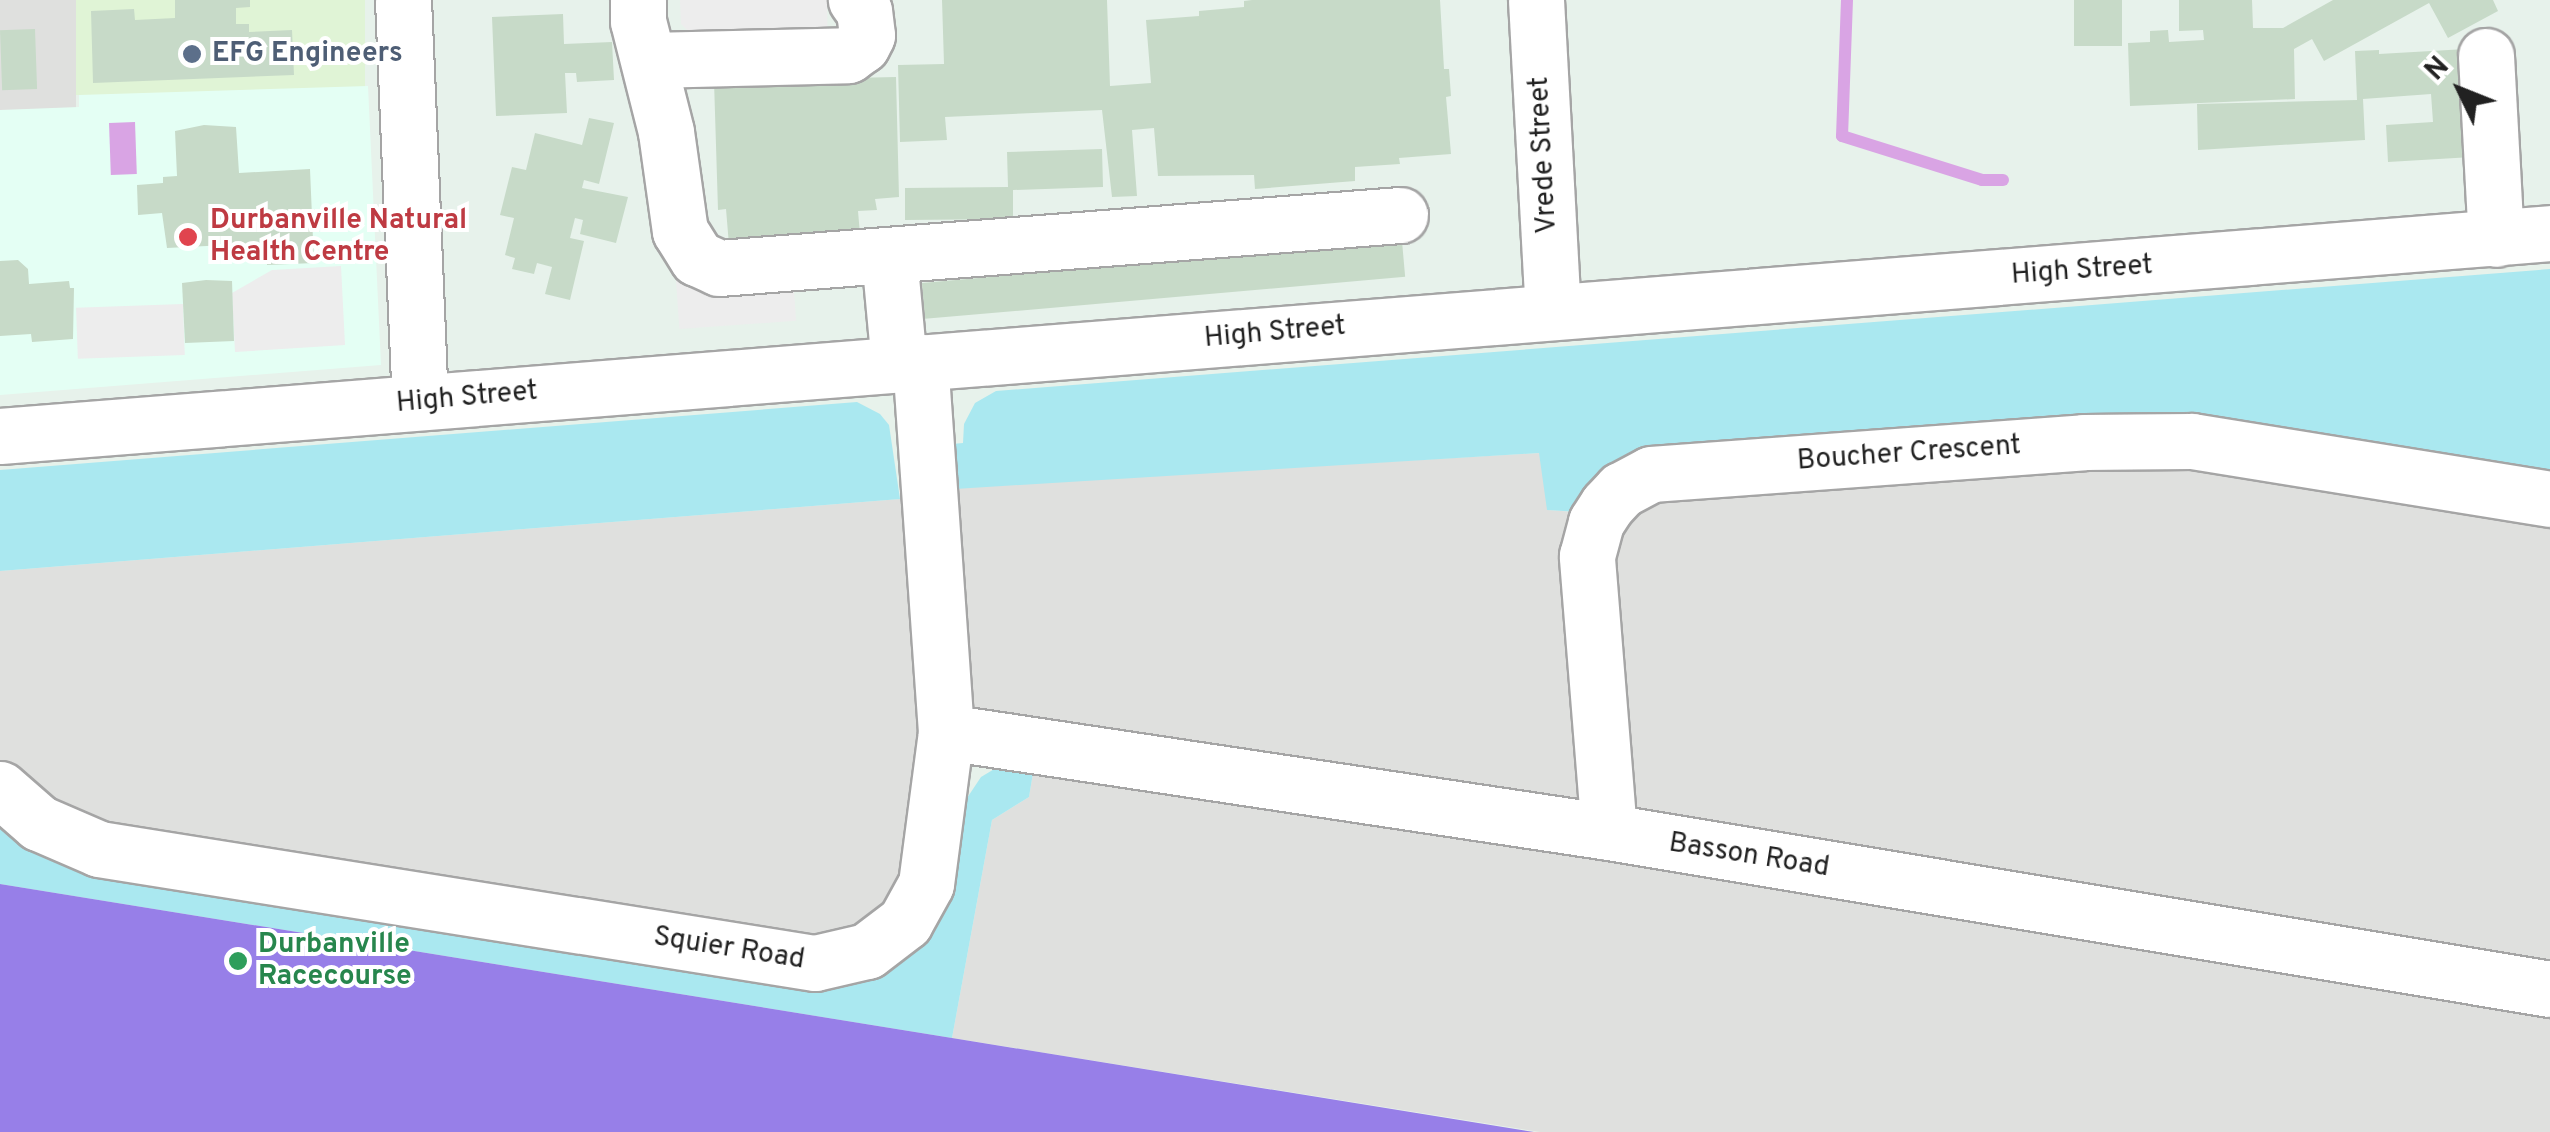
<!DOCTYPE html>
<style>
body{margin:0}
#map{position:relative;width:2550px;height:1132px;overflow:hidden;background:#e7f2eb;font-family:Overpass,sans-serif}
div>[style]{position:absolute}
[style*='--x']{left:calc(var(--x)*1px);top:calc(var(--y)*1px);width:calc(var(--w)*1px);rotate:calc(var(--a)*1deg)}
.residential>*{inset:0;background:#dfe0de;transform-origin:0 0}
.commercial>*{inset:0;background:#e0f4d6;transform-origin:0 0}
.education>*{inset:0;background:#e4fff4}
.grass>*{inset:0;background:#aae8f0}
.pitch>*{inset:0;background:#977fe8}
.parking>*{inset:0;background:#ededed;transform-origin:0 0}
.water>*{inset:0;background:#d9a4e4;transform-origin:0 0}
.stream>*{height:12px;margin:-6px;padding:0 6px;transform-origin:6px;border-radius:6px;background:#d9a4e4}
.building>*{inset:0;background:#c7dac8;transform-origin:0 0}
.roads{filter:drop-shadow(2px 0 #a5a5a5) drop-shadow(-2px 0 #a5a5a5) drop-shadow(0 2px #a5a5a5) drop-shadow(0 -2px #a5a5a5)}
.minor>*{height:55px;margin:-27.5px;padding:0 27.5px;transform-origin:27.5px;border-radius:27.5px;background:#fff}
.dots>*{width:28px;height:28px;translate:-50% -50%;box-sizing:border-box;border:5px solid #fff;border-radius:50%}
span{translate:-50% -50%;white-space:nowrap;text-align:center;line-height:1.15;-webkit-text-stroke:8px #fff;paint-order:stroke}
.service-label{font-size:28px;color:#4e5e75;font-weight:700}
.left{translate:0 -50%;text-align:left}
.street-label{font-size:28px;color:#212121}
.health-label{font-size:28px;color:#be3a42;font-weight:700}
.leisure-label{font-size:28px;color:#27864d;font-weight:700}
.north{position:absolute;left:2410px;top:40px;width:100px;height:100px;-webkit-text-stroke:8px #fff;paint-order:stroke;rotate:313deg;font-size:28px;font-weight:700;line-height:40px;text-align:center;color:#212121}
.north::after{content:'';display:block;margin:auto;width:35px;height:45px;background:#212121;clip-path:polygon(50% 0,100% 100%,50% 72%,0 100%)}
</style>
<div id="map">
<div class="residential">
<i style="left:0;top:0;width:76px;height:110px"></i>
<i style="clip-path:polygon(2083px 444px,2550px 500px,2550px 1132px,1540px 1132px,952px 1038px,992px 820px,1029px 797px,1037px 749px,949px 735px,874px 950px,98px 851px,0 792px,0 571px,900px 499px,965px 486px,1540px 453px,1548px 510px,1601px 514px,1615px 498px)"></i>
</div>
<div class="commercial">
<i style="left:76px;top:0;width:289px;height:95px"></i>
</div>
<div class="education">
<i style="clip-path:polygon(368px 86px,381px 365px,0 395px,0 110px,79px 107px,79px 95px)"></i>
</div>
<div class="grass">
<i style="clip-path:polygon(2550px 269px,2550px 477px,2186px 422px,1579px 512px,1547px 510px,1539px 453px,955px 489px,952px 444px,963px 443px,964px 424px,975px 403px,996px 391px)"></i>
<i style="clip-path:polygon(857px 402px,880px 414px,889px 425px,900px 499px,0 571px,0 470px)"></i>
<i style="clip-path:polygon(1001px 765px,1034px 767px,1029px 797px,992px 820px,952px 1038px,0 884px,0 821px,821px 988px,848px 985px,888px 969px,925px 936px,967px 798px,981px 777px)"></i>
</div>
<div class="pitch">
<i style="clip-path:polygon(0 884px,952px 1038px,1534px 1132px,0 1132px)"></i>
</div>
<div class="parking">
<i style="clip-path:polygon(680px 0,827px 0,828px 57px,716px 59px,681px 24px)"></i>
<i style="left:792px;top:262px;width:59px;height:117px;rotate:86deg"></i>
<i style="clip-path:polygon(341px 266px,345px 345px,235px 352px,232px 293px,272px 270px)"></i>
<i style="left:183px;top:304px;width:51px;height:107px;rotate:88deg"></i>
</div>
<div class="water">
<i style="left:135px;top:122px;width:52px;height:26px;rotate:88deg"></i>
</div>
<div class="stream">
<i style="--x:1847;--y:0;--w:136;--a:92.1"></i>
<i style="--x:1842;--y:136;--w:147;--a:17.4"></i>
<i style="--x:1982;--y:180;--w:21;--a:0"></i>
</div>
<div class="building">
<i style="clip-path:polygon(175px 0,250px 0,250px 7px,236px 8px,236px 24px,249px 24px,249px 32px,292px 30px,294px 75px,93px 83px,91px 11px,134px 9px,135px 20px,175px 18px)"></i>
<i style="clip-path:polygon(942px 0,1107px 0,1110px 86px,1151px 83px,1146px 20px,1199px 16px,1199px 11px,1244px 7px,1244px 1px,1252px 0,1440px 0,1444px 69px,1449px 69px,1451px 96px,1446px 97px,1451px 154px,1399px 158px,1400px 164px,1355px 167px,1355px 181px,1255px 189px,1254px 175px,1158px 176px,1154px 128px,1132px 130px,1137px 196px,1112px 197px,1102px 110px,945px 117px,947px 140px,900px 142px,898px 65px,944px 64px)"></i>
<i style="left:2074px;top:0;width:48px;height:46px"></i>
<i style="clip-path:polygon(2179px 0,2252px 0,2253px 28px,2283px 28px,2333px 0,2493px 0,2498px 11px,2448px 38px,2429px 3px,2324px 61px,2312px 39px,2294px 49px,2295px 99px,2130px 106px,2128px 43px,2150px 42px,2150px 31px,2168px 30px,2169px 42px,2204px 40px,2203px 30px,2179px 31px)"></i>
<i style="clip-path:polygon(563px 14px,564px 44px,612px 42px,614px 80px,577px 82px,576px 73px,565px 73px,567px 113px,496px 116px,492px 17px)"></i>
<i style="left:35px;top:29px;width:60px;height:35px;rotate:88deg"></i>
<i style="clip-path:polygon(2466px 49px,2472px 157px,2388px 162px,2386px 125px,2433px 122px,2431px 94px,2363px 99px,2365px 140px,2198px 150px,2197px 104px,2357px 100px,2355px 51px,2379px 50px,2379px 54px)"></i>
<i style="clip-path:polygon(896px 77px,899px 197px,875px 199px,877px 210px,858px 211px,860px 234px,729px 245px,726px 209px,718px 210px,714px 81px)"></i>
<i style="clip-path:polygon(589px 118px,614px 123px,599px 184px,584px 180px,582px 188px,628px 197px,616px 243px,580px 234px,583px 220px,575px 218px,570px 238px,584px 241px,570px 300px,545px 294px,552px 267px,537px 263px,534px 274px,512px 269px,515px 258px,505px 255px,514px 218px,500px 215px,512px 167px,526px 170px,535px 133px,582px 145px)"></i>
<i style="clip-path:polygon(204px 125px,236px 127px,239px 173px,310px 169px,314px 263px,267px 265px,266px 243px,167px 248px,162px 213px,138px 215px,137px 185px,163px 183px,163px 177px,177px 176px,175px 131px)"></i>
<i style="clip-path:polygon(1102px 149px,1103px 187px,1013px 190px,1013px 219px,905px 220px,905px 188px,1008px 187px,1007px 152px)"></i>
<i style="left:1402px;top:241px;width:36px;height:482px;rotate:85deg"></i>
<i style="clip-path:polygon(18px 260px,28px 269px,29px 284px,69px 281px,70px 288px,74px 288px,73px 339px,32px 342px,31px 334px,0 336px,0 261px)"></i>
<i style="clip-path:polygon(206px 280px,232px 281px,234px 341px,185px 343px,182px 283px)"></i>
</div>
<div class="roads">
<div class="minor">
<i style="--x:403;--y:0;--w:402;--a:87.6"></i>
<i style="--x:638;--y:0;--w:21;--a:90"></i>
<i style="--x:638;--y:21;--w:114;--a:75.8"></i>
<i style="--x:666;--y:132;--w:100;--a:82"></i>
<i style="--x:680;--y:231;--w:32;--a:58"></i>
<i style="--x:697;--y:258;--w:24;--a:24"></i>
<i style="--x:719;--y:268;--w:683;--a:-4.45"></i>
<i style="--x:1536;--y:0;--w:311;--a:86.9"></i>
<i style="--x:2486;--y:56;--w:183;--a:86.9"></i>
<i style="--x:650;--y:60;--w:198;--a:-1.4"></i>
<i style="--x:848;--y:55;--w:17;--a:-36"></i>
<i style="--x:862;--y:45;--w:11;--a:-63"></i>
<i style="--x:867;--y:35;--w:24;--a:-97"></i>
<i style="--x:864;--y:11;--w:14;--a:-126"></i>
<i style="--x:889;--y:256;--w:108;--a:84.7"></i>
<i style="--x:0;--y:436;--w:2558;--a:-4.55"></i>
<i style="--x:946;--y:732;--w:670;--a:8.58"></i>
<i style="--x:1609;--y:832;--w:954;--a:9.47"></i>
<i style="--x:0;--y:789;--w:52;--a:41.1"></i>
<i style="--x:39;--y:823;--w:65;--a:23.4"></i>
<i style="--x:99;--y:849;--w:725;--a:9.05"></i>
<i style="--x:815;--y:963;--w:53;--a:-13"></i>
<i style="--x:867;--y:951;--w:48;--a:-37.3"></i>
<i style="--x:905;--y:922;--w:43;--a:-61.1"></i>
<i style="--x:926;--y:884;--w:153;--a:-82.5"></i>
<i style="--x:946;--y:732;--w:371;--a:-94"></i>
<i style="--x:1609;--y:832;--w:277;--a:-94.6"></i>
<i style="--x:1587;--y:556;--w:35;--a:-75"></i>
<i style="--x:1596;--y:522;--w:20;--a:-57"></i>
<i style="--x:1607;--y:505;--w:21;--a:-47"></i>
<i style="--x:1621;--y:490;--w:34;--a:-28"></i>
<i style="--x:1651;--y:474;--w:434;--a:-4.2"></i>
<i style="--x:2084;--y:442;--w:108;--a:-0.5"></i>
<i style="--x:2192;--y:441;--w:363;--a:9.2"></i>
</div>
</div>
<div class="dots">
<i style="left:192px;top:54px;background:#5c6f8a"></i>
<i style="left:188px;top:237px;background:#e0444e"></i>
<i style="left:238px;top:961px;background:#2e9e5b"></i>
</div>
<div class="service-label">
<span class="left" style="left:212px;top:54px">EFG Engineers</span>
</div>
<div class="street-label">
<span style="left:1544px;top:155px;rotate:-93deg">Vrede Street</span>
<span style="left:2082px;top:271px;rotate:-4deg">High Street</span>
<span style="left:1275px;top:333px;rotate:-5deg">High Street</span>
<span style="left:467px;top:398px;rotate:-5deg">High Street</span>
<span style="left:1909px;top:454px;rotate:-4deg">Boucher Crescent</span>
<span style="left:1749px;top:856px;rotate:9deg">Basson Road</span>
<span style="left:729px;top:949px;rotate:9deg">Squier Road</span>
</div>
<div class="health-label">
<span class="left" style="left:210px;top:237px">Durbanville Natural<br>Health Centre</span>
</div>
<div class="leisure-label">
<span class="left" style="left:258px;top:961px">Durbanville<br>Racecourse</span>
</div>
<div class="north">N</div>
</div>
